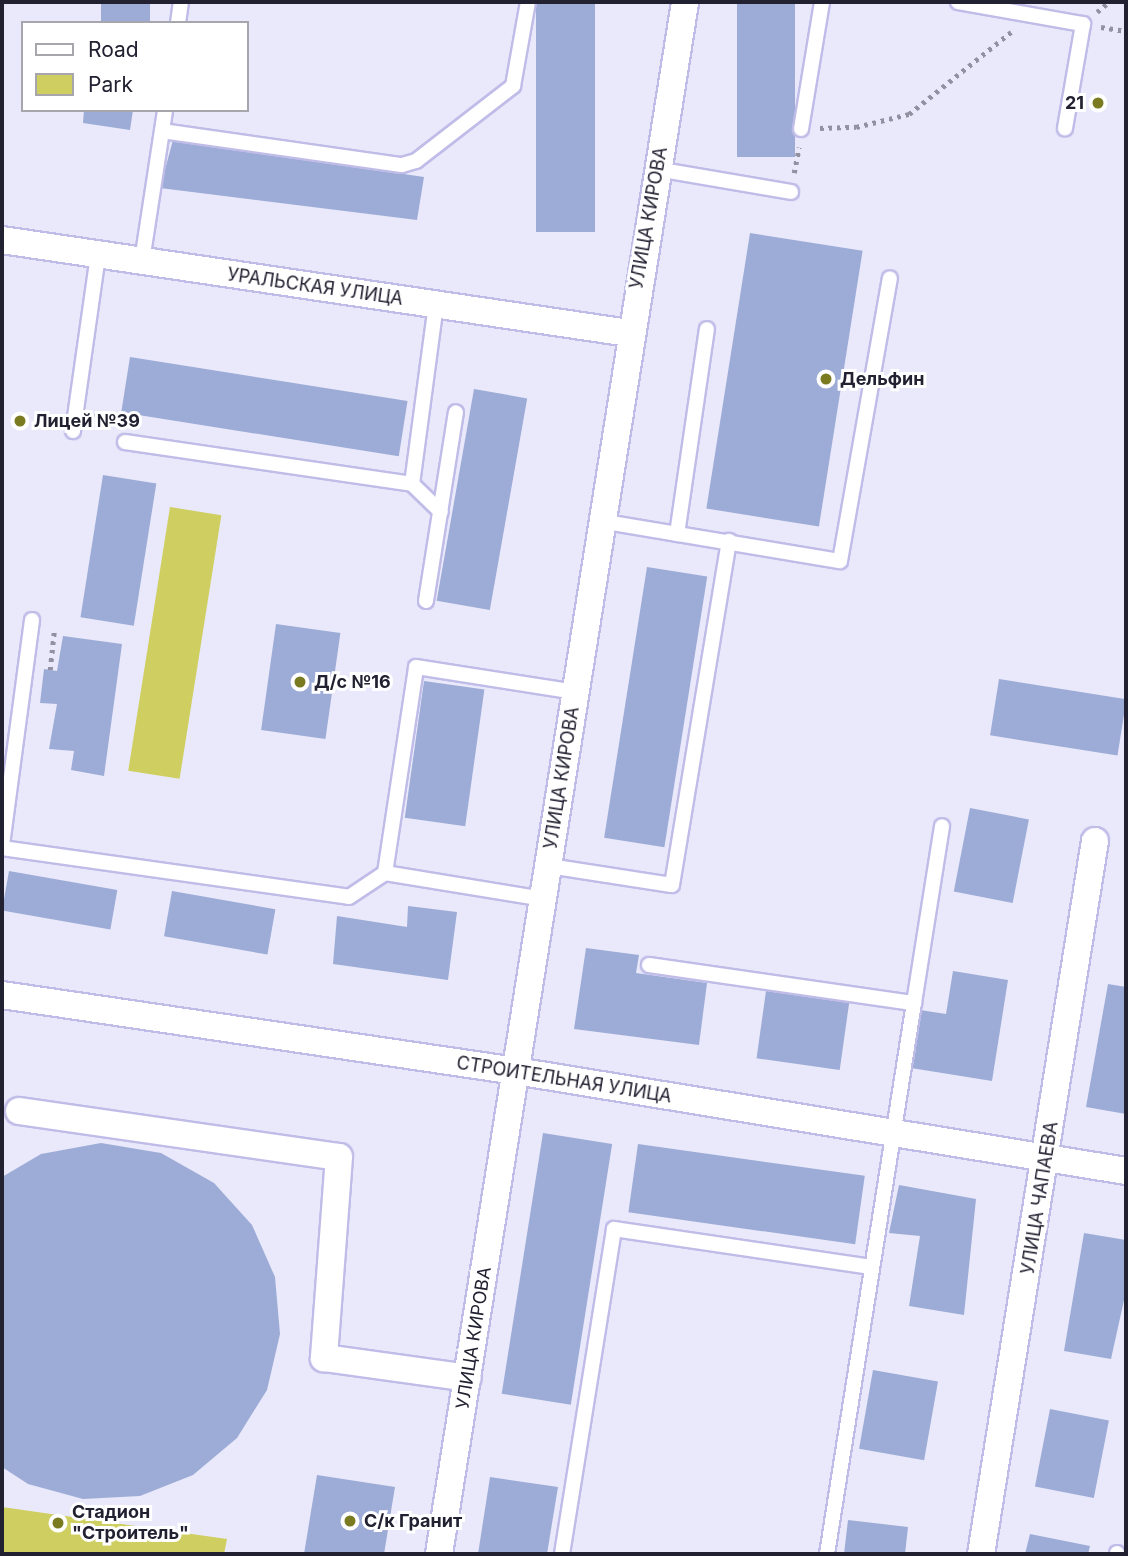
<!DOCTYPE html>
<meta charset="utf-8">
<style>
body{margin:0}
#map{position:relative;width:1128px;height:1556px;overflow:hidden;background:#eae9fb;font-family:Inter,sans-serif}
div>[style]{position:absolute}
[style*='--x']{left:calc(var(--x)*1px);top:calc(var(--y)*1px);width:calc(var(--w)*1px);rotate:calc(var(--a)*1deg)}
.green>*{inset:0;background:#cfcf61;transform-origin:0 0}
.building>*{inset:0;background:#9dacd6;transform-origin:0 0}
.path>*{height:4.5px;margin-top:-2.25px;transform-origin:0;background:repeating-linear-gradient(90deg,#9291a2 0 3.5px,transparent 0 8.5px)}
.roads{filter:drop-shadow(2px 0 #c0bce8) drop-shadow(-2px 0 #c0bce8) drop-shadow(0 2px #c0bce8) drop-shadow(0 -2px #c0bce8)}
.service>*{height:14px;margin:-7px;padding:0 7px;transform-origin:7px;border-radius:7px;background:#fff}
.minor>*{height:26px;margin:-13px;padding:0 13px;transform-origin:13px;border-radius:13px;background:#fff}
.dots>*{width:19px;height:19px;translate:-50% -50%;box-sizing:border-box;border:4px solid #fff;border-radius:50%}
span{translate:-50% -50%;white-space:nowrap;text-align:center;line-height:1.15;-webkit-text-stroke:6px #fff;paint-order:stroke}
.poi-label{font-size:18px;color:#222131;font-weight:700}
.right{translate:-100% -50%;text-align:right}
.left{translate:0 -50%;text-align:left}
.street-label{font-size:18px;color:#222131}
.frame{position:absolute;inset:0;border:4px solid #222131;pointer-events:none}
.legend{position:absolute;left:21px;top:21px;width:228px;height:91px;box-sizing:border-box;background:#fff;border:2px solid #a7a6ad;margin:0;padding:9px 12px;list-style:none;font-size:21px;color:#222131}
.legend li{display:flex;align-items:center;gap:14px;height:35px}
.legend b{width:35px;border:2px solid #a7a6ad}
</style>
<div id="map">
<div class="green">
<i style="left:170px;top:507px;width:52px;height:267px;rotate:9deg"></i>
<i style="clip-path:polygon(2px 1507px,227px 1539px,224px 1554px,2px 1554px)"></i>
</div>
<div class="building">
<i style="left:101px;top:2px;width:49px;height:21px"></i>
<i style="left:536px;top:2px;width:59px;height:230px"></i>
<i style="left:737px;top:2px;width:58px;height:155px"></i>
<i style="clip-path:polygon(84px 110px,133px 110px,130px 130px,83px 123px)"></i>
<i style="clip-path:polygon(173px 140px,424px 177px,417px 220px,160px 188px)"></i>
<i style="left:750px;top:233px;width:114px;height:279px;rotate:9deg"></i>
<i style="left:130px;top:357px;width:281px;height:56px;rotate:9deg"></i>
<i style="left:474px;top:389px;width:54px;height:215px;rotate:10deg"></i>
<i style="left:103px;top:475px;width:54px;height:144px;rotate:9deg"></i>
<i style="left:647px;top:567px;width:61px;height:274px;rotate:9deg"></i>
<i style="left:276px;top:624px;width:65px;height:107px;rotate:8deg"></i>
<i style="clip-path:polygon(63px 636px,122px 644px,104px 776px,71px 770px,74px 751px,49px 749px,57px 704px,40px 703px,44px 669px,57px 671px)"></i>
<i style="left:999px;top:679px;width:129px;height:57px;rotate:9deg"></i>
<i style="left:424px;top:681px;width:61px;height:138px;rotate:8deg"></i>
<i style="left:970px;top:808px;width:60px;height:85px;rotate:11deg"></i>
<i style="left:9px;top:871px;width:110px;height:40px;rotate:10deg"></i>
<i style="left:172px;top:891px;width:105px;height:46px;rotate:10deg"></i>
<i style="clip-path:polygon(408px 906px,457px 912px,448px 980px,333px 964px,337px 916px,407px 927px)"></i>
<i style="clip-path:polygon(586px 948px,639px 955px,636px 973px,707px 983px,699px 1045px,574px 1029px)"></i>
<i style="clip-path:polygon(953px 971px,1008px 980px,992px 1081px,911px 1068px,920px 1010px,946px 1014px)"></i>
<i style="clip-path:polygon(1108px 984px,1126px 987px,1126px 1114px,1086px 1107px)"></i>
<i style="left:766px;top:991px;width:84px;height:68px;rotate:8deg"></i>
<i style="left:543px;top:1133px;width:70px;height:264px;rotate:9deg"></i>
<i style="clip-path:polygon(101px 1143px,161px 1153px,214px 1183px,252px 1225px,275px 1277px,280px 1334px,267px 1390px,237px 1438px,193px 1475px,140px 1496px,83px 1499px,28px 1484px,2px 1467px,2px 1177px,41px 1154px)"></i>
<i style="left:638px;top:1144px;width:229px;height:69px;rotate:8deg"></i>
<i style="clip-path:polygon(899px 1185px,976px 1199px,964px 1315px,909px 1306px,920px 1236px,889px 1233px)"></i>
<i style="clip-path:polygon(1084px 1233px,1126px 1240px,1126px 1291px,1111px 1359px,1064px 1351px)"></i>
<i style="left:873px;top:1370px;width:66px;height:80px;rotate:10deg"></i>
<i style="left:1050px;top:1409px;width:60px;height:79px;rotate:11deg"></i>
<i style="clip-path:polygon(317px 1475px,395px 1487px,384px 1554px,304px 1554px)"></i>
<i style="clip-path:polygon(490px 1477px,558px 1487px,547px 1554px,478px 1554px)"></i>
<i style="clip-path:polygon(848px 1520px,908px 1527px,905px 1554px,844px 1554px)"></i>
<i style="clip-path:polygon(1030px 1534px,1090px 1546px,1088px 1554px,1025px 1554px)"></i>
</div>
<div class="path">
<i style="--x:1097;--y:12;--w:16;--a:-40"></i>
<i style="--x:1101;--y:27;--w:25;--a:9"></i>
<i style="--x:820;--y:128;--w:36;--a:-2"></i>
<i style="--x:856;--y:127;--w:55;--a:-13.8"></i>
<i style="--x:909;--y:114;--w:131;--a:-38.8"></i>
<i style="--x:794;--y:173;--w:26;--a:-79"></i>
<i style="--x:95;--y:413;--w:23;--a:43"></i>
<i style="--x:50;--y:670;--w:38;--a:-84"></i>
</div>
<div class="roads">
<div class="service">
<i style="--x:958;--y:2;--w:127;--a:10"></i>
<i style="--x:1083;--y:24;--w:106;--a:99.8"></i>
<i style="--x:178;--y:23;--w:21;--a:-82"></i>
<i style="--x:801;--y:129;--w:129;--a:-80.6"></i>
<i style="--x:162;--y:131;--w:242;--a:8.1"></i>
<i style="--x:402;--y:165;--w:15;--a:-16"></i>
<i style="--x:416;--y:161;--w:123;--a:-37.7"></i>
<i style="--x:513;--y:86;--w:85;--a:-79.9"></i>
<i style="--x:657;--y:169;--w:136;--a:9.7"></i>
<i style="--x:142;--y:261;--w:153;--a:-81.3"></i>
<i style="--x:73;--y:431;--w:178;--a:-81.9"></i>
<i style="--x:125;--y:442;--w:290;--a:8.3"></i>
<i style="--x:412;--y:484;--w:181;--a:-82.4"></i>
<i style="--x:412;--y:484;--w:40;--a:44"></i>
<i style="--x:600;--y:521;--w:243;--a:9.5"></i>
<i style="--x:840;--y:561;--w:287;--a:-80"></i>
<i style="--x:677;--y:534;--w:207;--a:-81.7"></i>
<i style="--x:426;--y:601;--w:191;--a:-81"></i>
<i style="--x:2;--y:845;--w:227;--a:-82.4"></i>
<i style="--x:2;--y:848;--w:350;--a:8"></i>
<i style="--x:349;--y:897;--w:43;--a:-33.7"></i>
<i style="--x:385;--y:873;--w:208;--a:-81.4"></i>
<i style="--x:416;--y:667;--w:161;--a:8.9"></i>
<i style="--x:549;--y:866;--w:124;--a:8.8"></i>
<i style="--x:672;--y:885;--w:349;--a:-80.6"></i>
<i style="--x:385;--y:873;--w:160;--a:9.3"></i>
<i style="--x:649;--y:965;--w:268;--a:8.2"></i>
<i style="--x:914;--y:1003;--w:179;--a:-81"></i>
<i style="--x:562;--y:1554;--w:329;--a:-80.9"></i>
<i style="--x:614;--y:1229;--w:260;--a:8.4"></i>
<i style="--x:827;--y:1554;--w:558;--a:-81.03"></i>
<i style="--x:1117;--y:1554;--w:1;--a:-90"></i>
</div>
<div class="minor">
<i style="--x:2;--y:240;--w:634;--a:8.44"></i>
<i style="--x:2;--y:995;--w:520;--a:8.41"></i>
<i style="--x:516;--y:1071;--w:618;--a:9.31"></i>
<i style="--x:19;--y:1111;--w:323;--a:8.2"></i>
<i style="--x:339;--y:1157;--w:202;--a:94.3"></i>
<i style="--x:324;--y:1358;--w:145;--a:7.9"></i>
<i style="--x:439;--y:1554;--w:1571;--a:-80.99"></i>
<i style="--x:981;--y:1554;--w:722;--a:-80.92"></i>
</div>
</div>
<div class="dots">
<i style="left:1098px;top:103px;background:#7a7a21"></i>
<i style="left:826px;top:379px;background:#7a7a21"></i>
<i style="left:20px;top:421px;background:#7a7a21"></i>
<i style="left:300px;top:682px;background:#7a7a21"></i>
<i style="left:350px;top:1521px;background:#7a7a21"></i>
<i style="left:58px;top:1523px;background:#7a7a21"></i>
</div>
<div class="poi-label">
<span class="right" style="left:1084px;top:103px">21</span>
<span class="left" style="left:840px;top:379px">Дельфин</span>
<span class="left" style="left:34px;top:421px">Лицей №39</span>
<span class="left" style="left:314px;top:682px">Д/с №16</span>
<span class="left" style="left:72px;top:1523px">Стадион<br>"Строитель"</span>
<span class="left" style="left:364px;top:1521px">С/к Гранит</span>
</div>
<div class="street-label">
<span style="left:649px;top:218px;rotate:-80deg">УЛИЦА КИРОВА</span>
<span style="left:315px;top:287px;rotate:8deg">УРАЛЬСКАЯ УЛИЦА</span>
<span style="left:562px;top:778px;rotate:-81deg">УЛИЦА КИРОВА</span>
<span style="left:564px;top:1080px;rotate:9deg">СТРОИТЕЛЬНАЯ УЛИЦА</span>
<span style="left:1040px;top:1198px;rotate:-81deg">УЛИЦА ЧАПАЕВА</span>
<span style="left:474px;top:1338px;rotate:-81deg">УЛИЦА КИРОВА</span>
</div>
<div class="frame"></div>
<ul class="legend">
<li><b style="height:9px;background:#fff"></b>Road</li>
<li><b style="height:19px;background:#cfcf61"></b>Park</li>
</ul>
</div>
